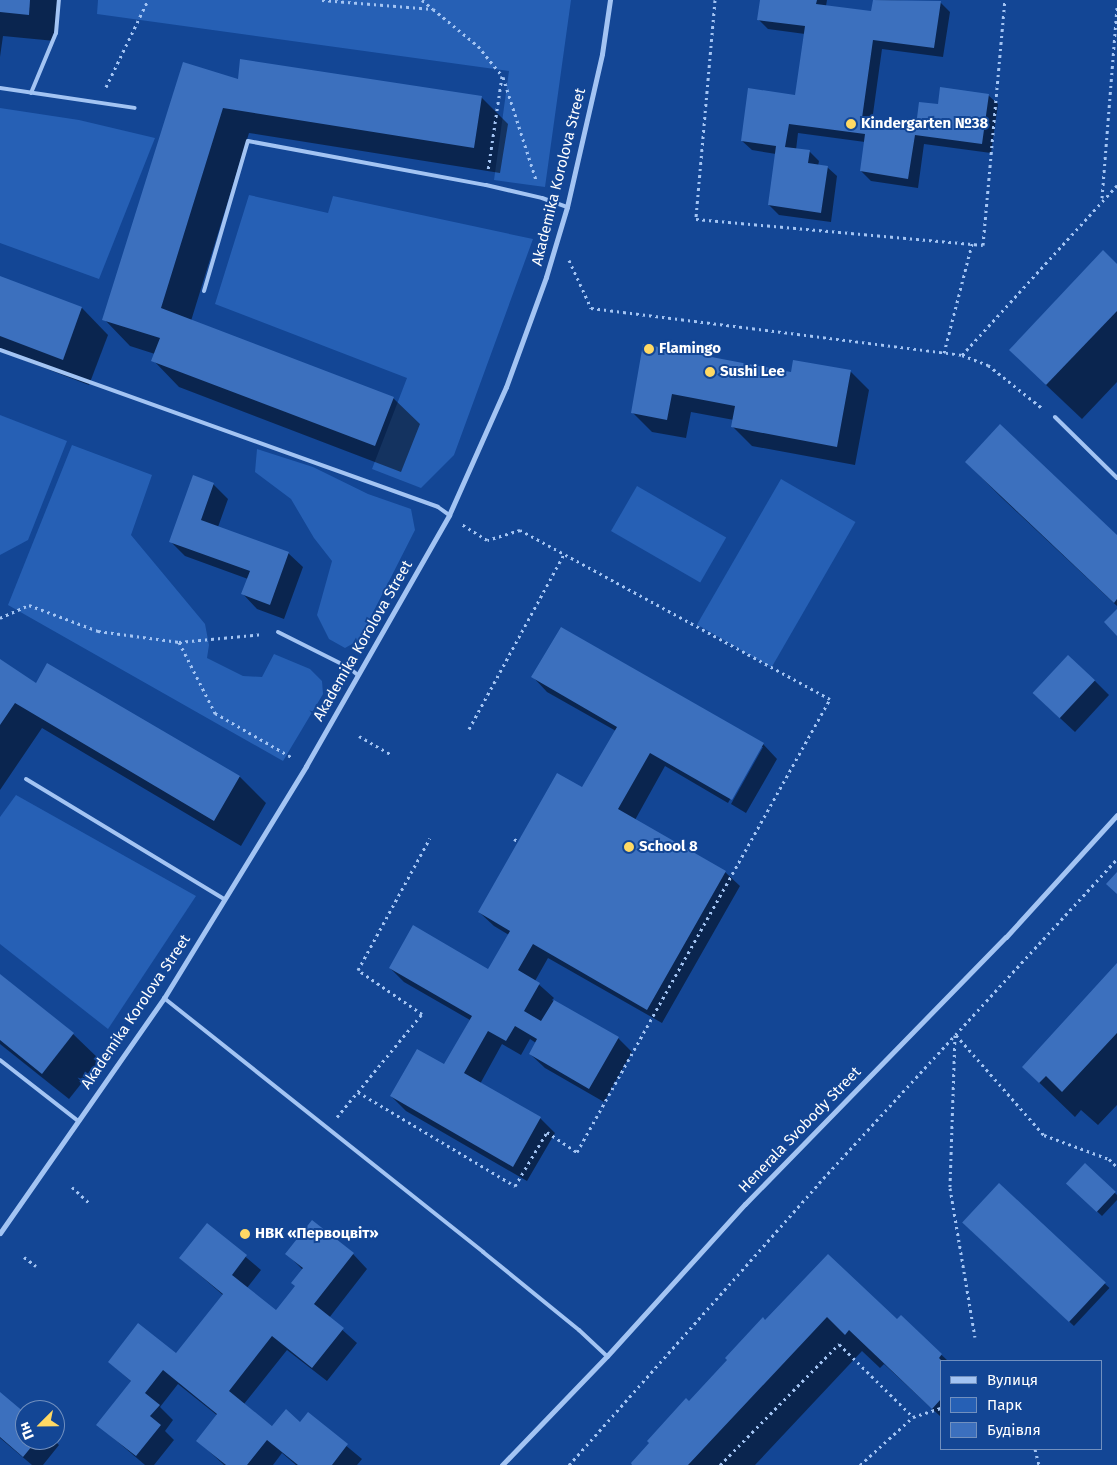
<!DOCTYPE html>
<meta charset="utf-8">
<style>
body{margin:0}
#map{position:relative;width:1117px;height:1465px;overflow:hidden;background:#134695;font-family:"Fira Sans",sans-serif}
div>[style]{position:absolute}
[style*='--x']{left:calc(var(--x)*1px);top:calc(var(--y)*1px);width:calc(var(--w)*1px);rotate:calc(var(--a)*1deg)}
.green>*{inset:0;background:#2660b5;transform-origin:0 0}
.shadow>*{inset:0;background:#0007;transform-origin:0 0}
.building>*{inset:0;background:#3c70be;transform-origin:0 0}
.path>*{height:3px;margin-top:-1.5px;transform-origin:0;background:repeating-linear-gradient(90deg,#a3c4f3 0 2.5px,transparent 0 6.5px)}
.lane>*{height:4px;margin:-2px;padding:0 2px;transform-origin:2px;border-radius:2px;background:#a3c4f3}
.street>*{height:5px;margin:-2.5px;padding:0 2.5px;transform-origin:2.5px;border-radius:2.5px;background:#a3c4f3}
.dots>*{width:14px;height:14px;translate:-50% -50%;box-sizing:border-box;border:2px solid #134695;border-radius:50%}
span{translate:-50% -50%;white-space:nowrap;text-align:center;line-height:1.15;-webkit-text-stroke:4px #134695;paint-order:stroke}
.poi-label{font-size:15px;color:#fff;font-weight:700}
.left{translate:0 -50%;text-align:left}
.street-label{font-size:15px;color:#fff}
.legend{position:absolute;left:940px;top:1360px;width:162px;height:90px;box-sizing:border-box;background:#134695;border:1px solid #7190bf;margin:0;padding:6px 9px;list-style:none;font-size:15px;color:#fff}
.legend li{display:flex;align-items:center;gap:10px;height:25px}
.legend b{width:25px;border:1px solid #7190bf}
.north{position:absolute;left:15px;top:1400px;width:50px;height:50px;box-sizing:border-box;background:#134695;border:1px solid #7190bf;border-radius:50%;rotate:247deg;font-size:14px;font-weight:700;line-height:20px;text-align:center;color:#fff}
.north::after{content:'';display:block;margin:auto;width:18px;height:22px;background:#ffd964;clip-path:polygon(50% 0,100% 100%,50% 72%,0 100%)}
</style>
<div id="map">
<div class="green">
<i style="clip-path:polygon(98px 0,571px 0,545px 187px,494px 180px,509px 71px,97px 14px)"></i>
<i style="clip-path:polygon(0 108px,79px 120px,155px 138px,99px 279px,0 243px)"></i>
<i style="clip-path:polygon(249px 195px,328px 213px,333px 196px,533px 239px,454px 455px,421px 488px,372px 469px,407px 378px,215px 304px)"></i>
<i style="clip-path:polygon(0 415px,67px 441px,28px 540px,0 555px)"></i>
<i style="clip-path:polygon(72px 445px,152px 475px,131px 535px,205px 624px,209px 645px,207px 658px,243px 676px,262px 677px,274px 654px,310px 669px,322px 681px,323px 694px,283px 761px,8px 605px)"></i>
<i style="clip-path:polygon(257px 449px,313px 467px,368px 494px,411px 509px,415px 530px,359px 640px,345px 648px,329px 639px,317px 615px,332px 561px,314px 538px,291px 499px,255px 472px)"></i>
<i style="left:781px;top:479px;width:86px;height:168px;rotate:30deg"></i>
<i style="left:637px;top:486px;width:103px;height:52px;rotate:30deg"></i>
<i style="clip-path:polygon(16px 795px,196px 896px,108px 1029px,0 944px,0 817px)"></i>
</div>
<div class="shadow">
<i style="clip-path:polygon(0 0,58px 0,55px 41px,3px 36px,0 57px)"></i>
<i style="clip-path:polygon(761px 0,827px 0,826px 6px,872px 13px,874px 0,940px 2px,950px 12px,943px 57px,882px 49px,872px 121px,917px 127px,939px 106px,988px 95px,998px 104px,991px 153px,924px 144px,918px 188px,871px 181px,861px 171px,865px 142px,798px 133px,796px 150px,810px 152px,819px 161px,818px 166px,827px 167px,837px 176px,831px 222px,779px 215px,769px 205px,776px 154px,752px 150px,742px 141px,796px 96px,805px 34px,768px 29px,758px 19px)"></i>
<i style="clip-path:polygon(183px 64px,239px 81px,481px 97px,508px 124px,500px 173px,249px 133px,191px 321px,393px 398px,420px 424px,401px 472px,179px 387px,153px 360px,155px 354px,130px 346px,104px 319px)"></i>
<i style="clip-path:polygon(1117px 265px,1117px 382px,1082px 419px,1045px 384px)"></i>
<i style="clip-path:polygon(0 277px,82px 308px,108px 335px,89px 385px,0 351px)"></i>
<i style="clip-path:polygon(644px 346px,792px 373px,850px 371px,869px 390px,855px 465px,752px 446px,733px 427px,734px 420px,691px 412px,686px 438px,652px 432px,633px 413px)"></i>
<i style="clip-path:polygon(966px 462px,1117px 536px,1117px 606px,1001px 497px)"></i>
<i style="clip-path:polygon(213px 484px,228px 499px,218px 527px,288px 553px,303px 567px,284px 619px,257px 609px,243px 594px,248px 579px,185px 556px,170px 541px)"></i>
<i style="clip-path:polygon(0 660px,36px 685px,240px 777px,266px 803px,241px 846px,42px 728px,0 790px)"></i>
<i style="clip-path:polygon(533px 677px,763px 744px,777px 759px,746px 813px,731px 804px,763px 747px,760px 747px,728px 803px,665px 766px,635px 820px,725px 872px,740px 886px,662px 1023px,548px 958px,535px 981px,554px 998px,552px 1000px,618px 1038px,632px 1052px,604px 1102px,545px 1068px,530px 1054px,536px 1043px,530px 1039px,521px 1055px,502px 1044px,480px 1084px,540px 1118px,555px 1133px,527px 1181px,406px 1111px,391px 1096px,444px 1066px,470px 1020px,404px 982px,390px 968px,489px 971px,509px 935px,494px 926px,479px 912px,583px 789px,616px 731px,547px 692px)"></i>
<i style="clip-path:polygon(1094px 680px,1109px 695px,1075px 732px,1034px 694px)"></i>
<i style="clip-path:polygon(1117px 965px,1117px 1105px,1098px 1125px,1081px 1110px,1075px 1117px,1023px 1067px)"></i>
<i style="clip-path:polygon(0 975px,73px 1034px,100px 1060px,69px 1099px,0 1044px)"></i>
<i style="clip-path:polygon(1085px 1165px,1117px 1195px,1117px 1200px,1102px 1216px,1067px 1183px)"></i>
<i style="left:999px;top:1185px;width:151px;height:52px;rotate:43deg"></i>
<i style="clip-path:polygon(207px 1224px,261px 1270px,247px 1288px,277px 1312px,296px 1287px,303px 1270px,287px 1254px,353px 1254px,367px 1269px,329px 1318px,357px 1343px,327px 1381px,287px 1350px,244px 1404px,273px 1427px,301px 1423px,308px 1414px,362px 1459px,357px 1465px,296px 1465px,282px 1453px,273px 1465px,224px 1465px,198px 1441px,218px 1416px,178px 1384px,160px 1407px,173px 1420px,165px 1431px,174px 1440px,154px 1465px,145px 1465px,98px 1425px,132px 1382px,109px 1362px,176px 1355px,223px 1295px,180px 1258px)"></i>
<i style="clip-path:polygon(828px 1255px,897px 1321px,901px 1317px,948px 1361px,941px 1361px,941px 1417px,884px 1364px,880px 1368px,862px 1351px,755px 1465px,634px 1465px,689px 1403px)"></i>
<i style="clip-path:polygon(0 1394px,25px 1414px,25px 1440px,54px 1440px,59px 1445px,43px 1465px,32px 1465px,0 1438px)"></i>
</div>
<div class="building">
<i style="clip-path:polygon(0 0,30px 0,29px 15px,0 12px)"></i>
<i style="clip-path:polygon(760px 0,817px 0,816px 4px,871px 11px,873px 0,941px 1px,934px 48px,873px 40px,862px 118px,916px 126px,919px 102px,938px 104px,940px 87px,989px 94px,982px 144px,915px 135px,908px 179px,860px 171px,865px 134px,789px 124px,785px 147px,810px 150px,808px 163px,828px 166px,821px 213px,768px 205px,776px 146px,741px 141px,748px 88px,795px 95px,805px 26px,757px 20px)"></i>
<i style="clip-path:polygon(240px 59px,482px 96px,474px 148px,223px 108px,161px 308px,394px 397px,375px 446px,151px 361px,160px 338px,102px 320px,183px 62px,238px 79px)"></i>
<i style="clip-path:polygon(1103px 250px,1117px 264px,1117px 311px,1046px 385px,1009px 350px)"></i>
<i style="clip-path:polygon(0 276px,82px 307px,63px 360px,0 336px)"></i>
<i style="clip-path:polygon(643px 344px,791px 372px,793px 360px,851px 370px,837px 447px,731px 427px,735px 406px,672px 394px,667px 420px,631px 413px)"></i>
<i style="clip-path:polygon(1000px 424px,1117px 535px,1117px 599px,1114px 603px,965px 462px)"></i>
<i style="clip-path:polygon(193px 475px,214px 483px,201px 520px,289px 552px,270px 605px,241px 594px,250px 571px,169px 542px)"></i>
<i style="clip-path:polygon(1117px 609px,1117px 636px,1104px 622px)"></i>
<i style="clip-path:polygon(561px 627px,764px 743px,732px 800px,650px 753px,618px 809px,726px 871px,647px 1010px,533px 944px,518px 970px,540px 983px,524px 1011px,541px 1021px,554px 1000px,619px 1037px,589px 1089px,529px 1054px,537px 1039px,515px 1026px,506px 1041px,488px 1031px,464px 1073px,541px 1117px,513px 1167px,390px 1096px,417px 1049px,444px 1064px,472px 1016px,389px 968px,413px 925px,488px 969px,510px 931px,478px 912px,557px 773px,582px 787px,617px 727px,531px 677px)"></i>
<i style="left:1068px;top:655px;width:37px;height:52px;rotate:43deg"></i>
<i style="clip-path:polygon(0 659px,36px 683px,47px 663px,240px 776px,214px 821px,15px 703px,0 725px)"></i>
<i style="clip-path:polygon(1117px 872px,1117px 894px,1106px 884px)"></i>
<i style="clip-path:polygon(1117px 963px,1117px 1033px,1062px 1092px,1046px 1076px,1039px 1083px,1022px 1067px)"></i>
<i style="clip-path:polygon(0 974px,74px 1033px,42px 1074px,0 1040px)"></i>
<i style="left:1085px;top:1163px;width:42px;height:28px;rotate:43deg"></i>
<i style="left:999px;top:1183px;width:146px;height:54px;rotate:43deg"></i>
<i style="clip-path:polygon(312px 1220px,354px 1253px,314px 1304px,344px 1328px,312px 1368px,272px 1336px,229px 1391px,272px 1426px,286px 1409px,300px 1422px,308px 1412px,348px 1444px,332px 1465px,298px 1465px,267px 1440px,247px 1465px,226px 1465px,196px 1441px,217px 1414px,163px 1370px,145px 1393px,160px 1405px,150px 1416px,161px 1425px,136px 1456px,96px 1425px,131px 1381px,108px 1362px,138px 1323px,176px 1353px,223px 1294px,179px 1258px,207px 1223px,247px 1255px,232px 1275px,276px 1310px,295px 1286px,291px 1283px,303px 1268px,285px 1254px)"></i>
<i style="clip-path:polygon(828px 1254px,897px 1319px,901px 1315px,942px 1354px,939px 1358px,941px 1360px,941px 1399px,932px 1409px,849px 1330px,845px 1335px,827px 1317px,688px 1465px,632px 1465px,631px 1463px,649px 1443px,647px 1441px,686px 1398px,689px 1401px,727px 1360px,725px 1358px,763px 1317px,765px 1320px)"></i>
<i style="clip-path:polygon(0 1392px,25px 1413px,25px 1440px,37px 1440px,23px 1457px,0 1437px)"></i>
</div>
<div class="path">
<i style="--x:322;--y:0;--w:111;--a:4.6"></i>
<i style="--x:433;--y:9;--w:58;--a:39.4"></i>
<i style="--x:478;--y:46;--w:38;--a:51"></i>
<i style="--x:502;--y:76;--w:96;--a:98.4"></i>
<i style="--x:422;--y:0;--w:14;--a:39"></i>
<i style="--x:715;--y:0;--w:220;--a:95"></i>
<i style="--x:696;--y:219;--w:288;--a:5.2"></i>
<i style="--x:983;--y:245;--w:246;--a:-84.9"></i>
<i style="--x:503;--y:77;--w:108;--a:72.2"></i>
<i style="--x:106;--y:87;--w:97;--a:-64.2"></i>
<i style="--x:1102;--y:198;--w:192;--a:-85.5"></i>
<i style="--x:569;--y:260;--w:53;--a:65.4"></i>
<i style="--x:591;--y:308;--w:374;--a:7.2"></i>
<i style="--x:962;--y:355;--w:28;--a:21"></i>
<i style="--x:988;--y:365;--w:69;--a:38.5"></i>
<i style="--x:944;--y:353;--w:113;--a:-75.6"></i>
<i style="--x:962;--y:355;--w:230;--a:-47.6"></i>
<i style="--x:0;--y:618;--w:32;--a:-24"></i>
<i style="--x:29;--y:605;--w:74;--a:20.6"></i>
<i style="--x:98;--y:631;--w:82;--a:7.7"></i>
<i style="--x:179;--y:642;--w:80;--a:63.1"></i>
<i style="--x:215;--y:713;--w:90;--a:30"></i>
<i style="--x:179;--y:642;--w:84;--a:-5.4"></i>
<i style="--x:469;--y:729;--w:199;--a:-61.5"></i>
<i style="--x:359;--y:736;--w:36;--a:30"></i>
<i style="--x:514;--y:839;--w:4;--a:27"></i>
<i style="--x:955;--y:1035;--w:153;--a:91.9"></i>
<i style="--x:950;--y:1188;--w:151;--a:80.5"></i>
<i style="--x:956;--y:1035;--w:133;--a:48.7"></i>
<i style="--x:1044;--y:1135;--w:69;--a:20.3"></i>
<i style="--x:1109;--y:1159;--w:11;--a:45"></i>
<i style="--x:358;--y:1092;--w:183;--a:30.9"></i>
<i style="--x:515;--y:1186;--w:63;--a:-59.3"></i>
<i style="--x:547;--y:1132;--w:36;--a:34"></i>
<i style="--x:577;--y:1152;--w:519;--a:-60.82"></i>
<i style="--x:830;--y:699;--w:353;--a:-151.4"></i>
<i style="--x:520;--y:530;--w:34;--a:163"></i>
<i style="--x:487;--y:540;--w:31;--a:-148"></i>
<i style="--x:337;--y:1117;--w:134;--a:-50.5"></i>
<i style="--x:422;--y:1014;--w:78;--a:-145.5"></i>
<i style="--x:358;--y:970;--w:150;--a:-61.4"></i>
<i style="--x:72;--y:1187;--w:23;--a:43"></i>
<i style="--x:24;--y:1257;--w:15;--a:37"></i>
<i style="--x:1035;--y:1449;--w:16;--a:76"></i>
<i style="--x:569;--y:1465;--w:377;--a:-48.4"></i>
<i style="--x:819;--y:1183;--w:440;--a:-47.4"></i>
<i style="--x:720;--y:1465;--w:170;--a:-45.5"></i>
<i style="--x:839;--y:1344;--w:104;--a:44.6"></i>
<i style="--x:913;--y:1417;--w:29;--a:-18"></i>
<i style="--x:860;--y:1465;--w:72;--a:-42.2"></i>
</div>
<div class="lane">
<i style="--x:0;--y:88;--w:136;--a:8.4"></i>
<i style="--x:31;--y:93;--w:65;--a:-67.4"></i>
<i style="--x:56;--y:33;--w:33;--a:-85"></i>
<i style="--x:204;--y:291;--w:156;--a:-73.7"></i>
<i style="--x:248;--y:141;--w:242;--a:10.5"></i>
<i style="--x:486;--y:185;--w:57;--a:13.1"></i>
<i style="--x:542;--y:198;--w:27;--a:20"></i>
<i style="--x:0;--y:350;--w:465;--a:19.7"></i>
<i style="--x:438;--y:507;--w:14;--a:36"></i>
<i style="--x:1055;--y:417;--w:87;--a:44.5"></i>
<i style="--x:278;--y:632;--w:78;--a:26.6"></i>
<i style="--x:348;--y:667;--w:13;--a:39"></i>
<i style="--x:26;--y:779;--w:232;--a:31.2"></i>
<i style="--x:164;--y:998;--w:408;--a:38.5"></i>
<i style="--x:483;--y:1252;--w:124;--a:39.1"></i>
<i style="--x:579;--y:1330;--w:38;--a:43"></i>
<i style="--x:0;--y:1060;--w:99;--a:38"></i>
</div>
<div class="street">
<i style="--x:0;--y:1233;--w:287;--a:-55.1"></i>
<i style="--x:164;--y:998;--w:272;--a:-58.5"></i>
<i style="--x:306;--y:766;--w:289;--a:-60.3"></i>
<i style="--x:449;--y:515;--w:140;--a:-66"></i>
<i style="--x:506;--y:387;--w:117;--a:-70"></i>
<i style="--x:546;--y:277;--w:73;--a:-73.3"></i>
<i style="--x:567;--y:207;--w:157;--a:-77.1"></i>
<i style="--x:602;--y:54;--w:55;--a:-81.6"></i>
<i style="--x:502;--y:1465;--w:151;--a:-46.1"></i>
<i style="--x:607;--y:1356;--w:205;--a:-47.8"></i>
<i style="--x:745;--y:1204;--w:373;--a:-45.7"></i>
<i style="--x:1006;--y:937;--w:165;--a:-47.7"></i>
</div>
<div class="dots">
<i style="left:851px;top:124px;background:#ffd964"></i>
<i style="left:649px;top:349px;background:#ffd964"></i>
<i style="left:710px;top:372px;background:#ffd964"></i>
<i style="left:629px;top:847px;background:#ffd964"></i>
<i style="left:245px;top:1234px;background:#ffd964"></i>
</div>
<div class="poi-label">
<span class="left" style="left:861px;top:124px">Kindergarten №38</span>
<span class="left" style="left:659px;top:349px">Flamingo</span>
<span class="left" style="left:720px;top:372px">Sushi Lee</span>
<span class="left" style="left:639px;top:847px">School 8</span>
<span class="left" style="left:255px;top:1234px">НВК «Первоцвіт»</span>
</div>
<div class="street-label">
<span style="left:559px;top:177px;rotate:-76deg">Akademika Korolova Street</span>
<span style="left:363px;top:641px;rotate:-60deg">Akademika Korolova Street</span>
<span style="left:136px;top:1012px;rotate:-56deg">Akademika Korolova Street</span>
<span style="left:800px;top:1130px;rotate:-46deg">Henerala Svobody Street</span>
</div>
<ul class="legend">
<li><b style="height:6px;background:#a3c4f3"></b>Вулиця</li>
<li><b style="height:14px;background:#2660b5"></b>Парк</li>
<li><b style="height:14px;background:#3c70be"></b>Будівля</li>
</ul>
<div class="north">Пн</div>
</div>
